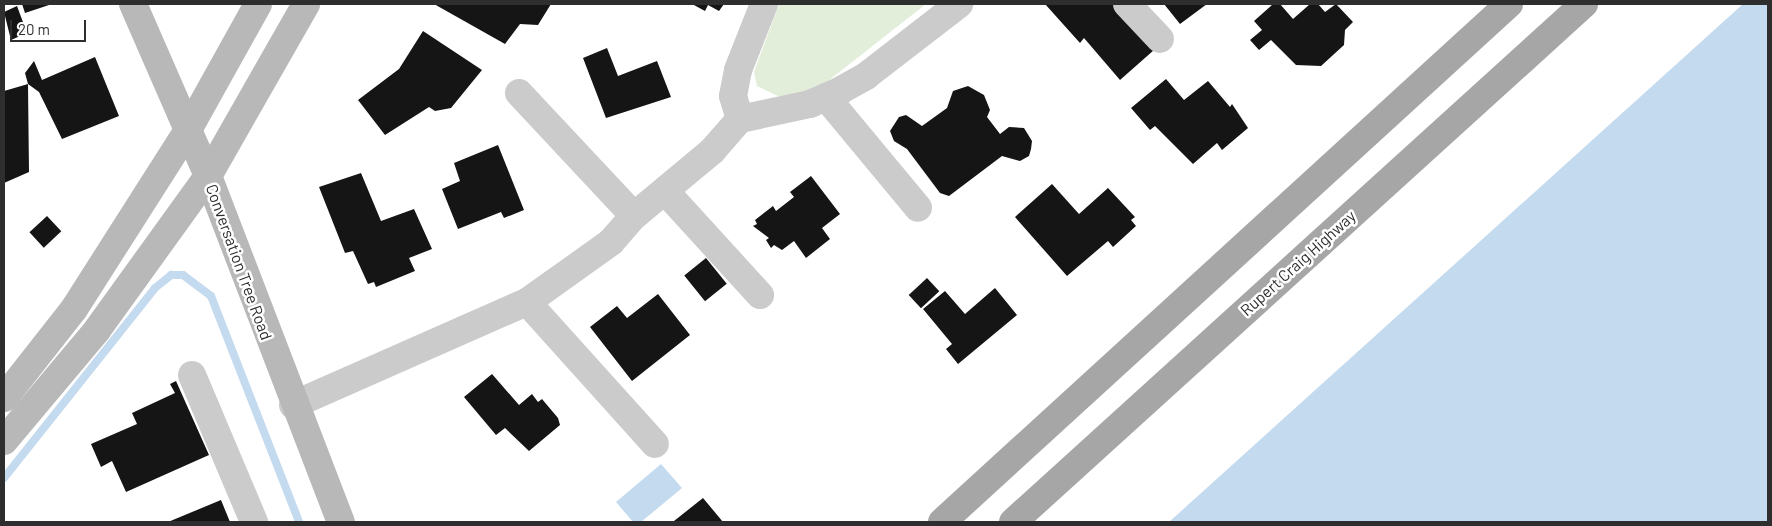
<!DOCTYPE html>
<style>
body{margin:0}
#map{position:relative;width:1772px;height:526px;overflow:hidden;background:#fff;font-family:Barlow,sans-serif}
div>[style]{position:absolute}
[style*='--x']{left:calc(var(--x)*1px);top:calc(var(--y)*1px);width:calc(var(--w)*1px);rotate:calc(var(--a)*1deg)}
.green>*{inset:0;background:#e2edda}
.water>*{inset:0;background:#c4daef}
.stream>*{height:8px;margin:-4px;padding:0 4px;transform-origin:4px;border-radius:4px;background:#c4daef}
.building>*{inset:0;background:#151515;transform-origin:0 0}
.street>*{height:28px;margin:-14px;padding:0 14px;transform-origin:14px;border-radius:14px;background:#cbcbcb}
.secondary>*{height:28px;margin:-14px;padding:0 14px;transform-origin:14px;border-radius:14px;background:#b8b8b8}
.primary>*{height:28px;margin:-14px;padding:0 14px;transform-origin:14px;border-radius:14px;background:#a6a6a6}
span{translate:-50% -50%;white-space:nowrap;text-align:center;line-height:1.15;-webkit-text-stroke:5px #fff;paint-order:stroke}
.street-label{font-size:16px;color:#2e2e2e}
.frame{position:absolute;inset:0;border:5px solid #2e2e2e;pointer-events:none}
.scale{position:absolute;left:10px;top:20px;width:76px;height:22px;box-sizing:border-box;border:2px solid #2e2e2e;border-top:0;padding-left:6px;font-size:15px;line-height:18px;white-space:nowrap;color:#2e2e2e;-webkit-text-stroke:4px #fff;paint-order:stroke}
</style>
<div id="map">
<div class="green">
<i style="clip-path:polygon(779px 4px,926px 4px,819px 88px,780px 97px,757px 86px,754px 72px)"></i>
</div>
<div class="water">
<i style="clip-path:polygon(1743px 4px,1768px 4px,1768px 522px,1169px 522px)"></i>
<i style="clip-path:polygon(661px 464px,682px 488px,641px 522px,633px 522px,616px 502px)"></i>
</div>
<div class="stream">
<i style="--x:4;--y:478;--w:243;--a:-51.5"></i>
<i style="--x:155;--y:288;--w:21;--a:-39"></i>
<i style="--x:171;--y:275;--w:12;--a:0"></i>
<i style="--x:183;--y:275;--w:35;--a:37"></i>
<i style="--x:211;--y:296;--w:243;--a:68.7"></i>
</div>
<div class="building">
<i style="clip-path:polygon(22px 4px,52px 4px,25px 13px)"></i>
<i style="clip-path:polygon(434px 4px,551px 4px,538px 25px,520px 24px,505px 44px)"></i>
<i style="clip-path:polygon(692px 4px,724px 4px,719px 11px,708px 5px,705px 11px)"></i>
<i style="clip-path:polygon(1045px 4px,1114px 4px,1154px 50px,1120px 80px,1084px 38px,1080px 43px)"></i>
<i style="clip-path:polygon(1164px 4px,1207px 4px,1180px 24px)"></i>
<i style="clip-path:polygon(1273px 4px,1280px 4px,1293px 19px,1310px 4px,1318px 4px,1325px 12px,1336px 4px,1353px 22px,1345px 30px,1344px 45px,1321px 66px,1296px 65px,1271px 40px,1259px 50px,1250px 40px,1262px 30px,1254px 21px)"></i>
<i style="clip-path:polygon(17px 6px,27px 33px,11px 40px,4px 12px)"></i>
<i style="clip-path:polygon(423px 31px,482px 70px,451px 108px,435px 111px,429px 107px,385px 135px,358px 100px,399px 69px)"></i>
<i style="clip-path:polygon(607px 48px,618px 76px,657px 61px,671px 97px,606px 118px,583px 58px)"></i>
<i style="clip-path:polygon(95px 57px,119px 116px,62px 139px,39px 92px,28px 84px,29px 172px,4px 183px,4px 91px,28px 84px,25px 73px,34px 61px,42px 80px)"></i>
<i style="clip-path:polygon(1166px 79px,1184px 100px,1208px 81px,1230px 107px,1232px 104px,1248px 128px,1222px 150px,1217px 143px,1193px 164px,1155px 126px,1150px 130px,1131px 108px)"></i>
<i style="clip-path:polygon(968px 86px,984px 95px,990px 110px,987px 117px,1000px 134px,1009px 127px,1024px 128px,1032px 141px,1031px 149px,1029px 156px,1020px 161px,1002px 156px,949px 196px,940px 193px,907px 149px,894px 141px,890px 131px,899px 117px,906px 115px,922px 126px,947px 108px,953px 91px)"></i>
<i style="clip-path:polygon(498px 145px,524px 210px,504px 218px,501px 212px,458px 229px,442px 189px,460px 181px,454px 163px)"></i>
<i style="clip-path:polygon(361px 173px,381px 221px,414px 209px,432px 249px,409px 258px,415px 271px,376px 287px,374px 282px,368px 284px,353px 251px,345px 253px,319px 187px)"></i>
<i style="clip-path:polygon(811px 176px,840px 214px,822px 228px,830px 239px,806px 258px,794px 241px,782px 250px,774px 245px,771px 248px,766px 240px,769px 238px,753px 226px,757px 224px,755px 220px,773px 206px,776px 211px,794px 197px,790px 192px)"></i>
<i style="clip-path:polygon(1052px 184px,1079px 214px,1108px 188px,1135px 217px,1131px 220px,1136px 226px,1113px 247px,1108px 241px,1067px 276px,1015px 217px)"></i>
<i style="left:47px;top:216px;width:21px;height:24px;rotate:47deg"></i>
<i style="left:706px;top:258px;width:33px;height:28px;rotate:51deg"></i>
<i style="left:927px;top:278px;width:18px;height:25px;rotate:47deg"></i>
<i style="clip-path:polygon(995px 288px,1017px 315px,958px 364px,946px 349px,952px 344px,923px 309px,945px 291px,965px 314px)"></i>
<i style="clip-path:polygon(658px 294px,690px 335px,632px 381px,590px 327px,617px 306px,627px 318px)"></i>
<i style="clip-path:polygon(492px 374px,519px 405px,532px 394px,538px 402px,542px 399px,558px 418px,560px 425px,529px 451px,505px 428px,496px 435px,464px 397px)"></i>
<i style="clip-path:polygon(176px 381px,209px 455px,126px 492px,112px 461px,101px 467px,91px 444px,137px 424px,132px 413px,175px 393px,170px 384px)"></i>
<i style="clip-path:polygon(703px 498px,723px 522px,674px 521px)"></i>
<i style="clip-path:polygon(221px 500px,230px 522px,168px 522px)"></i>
</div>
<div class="street">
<i style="--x:1127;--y:4;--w:48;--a:46.7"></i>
<i style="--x:519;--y:93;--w:168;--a:46.9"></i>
<i style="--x:826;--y:97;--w:144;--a:50.3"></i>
<i style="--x:740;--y:119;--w:24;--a:-107"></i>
<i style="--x:733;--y:96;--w:26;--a:-79"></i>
<i style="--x:738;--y:70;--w:71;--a:-68.5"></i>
<i style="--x:665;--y:191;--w:141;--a:47.6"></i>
<i style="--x:527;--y:302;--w:191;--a:48"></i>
<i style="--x:192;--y:375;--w:160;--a:67.1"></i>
<i style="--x:293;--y:405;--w:256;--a:-23.8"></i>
<i style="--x:527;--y:302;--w:103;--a:-35.5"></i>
<i style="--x:611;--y:242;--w:35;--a:-49"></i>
<i style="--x:634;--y:216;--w:102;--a:-39.8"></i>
<i style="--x:712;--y:151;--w:43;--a:-48.8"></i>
<i style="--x:740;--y:119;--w:72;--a:-12.1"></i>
<i style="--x:810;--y:104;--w:34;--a:-24"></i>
<i style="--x:841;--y:90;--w:29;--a:-29"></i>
<i style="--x:866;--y:76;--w:118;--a:-37.7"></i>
</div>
<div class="secondary">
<i style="--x:133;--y:4;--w:188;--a:66.4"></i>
<i style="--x:208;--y:176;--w:371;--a:69"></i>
<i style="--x:4;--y:398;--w:113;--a:-51.8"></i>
<i style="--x:74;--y:309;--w:212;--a:-57.5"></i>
<i style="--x:188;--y:130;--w:144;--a:-60.9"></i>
<i style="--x:4;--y:441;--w:145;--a:-50"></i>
<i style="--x:97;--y:330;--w:190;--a:-54.2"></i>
<i style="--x:208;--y:176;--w:198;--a:-60.3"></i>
</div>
<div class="primary">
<i style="--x:942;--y:522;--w:768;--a:-42.41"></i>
<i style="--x:1013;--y:522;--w:771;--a:-42.21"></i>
</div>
<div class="street-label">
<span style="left:239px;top:262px;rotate:70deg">Conversation Tree Road</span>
<span style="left:1298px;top:263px;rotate:-42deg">Rupert Craig Highway</span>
</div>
<div class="frame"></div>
<div class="scale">20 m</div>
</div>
